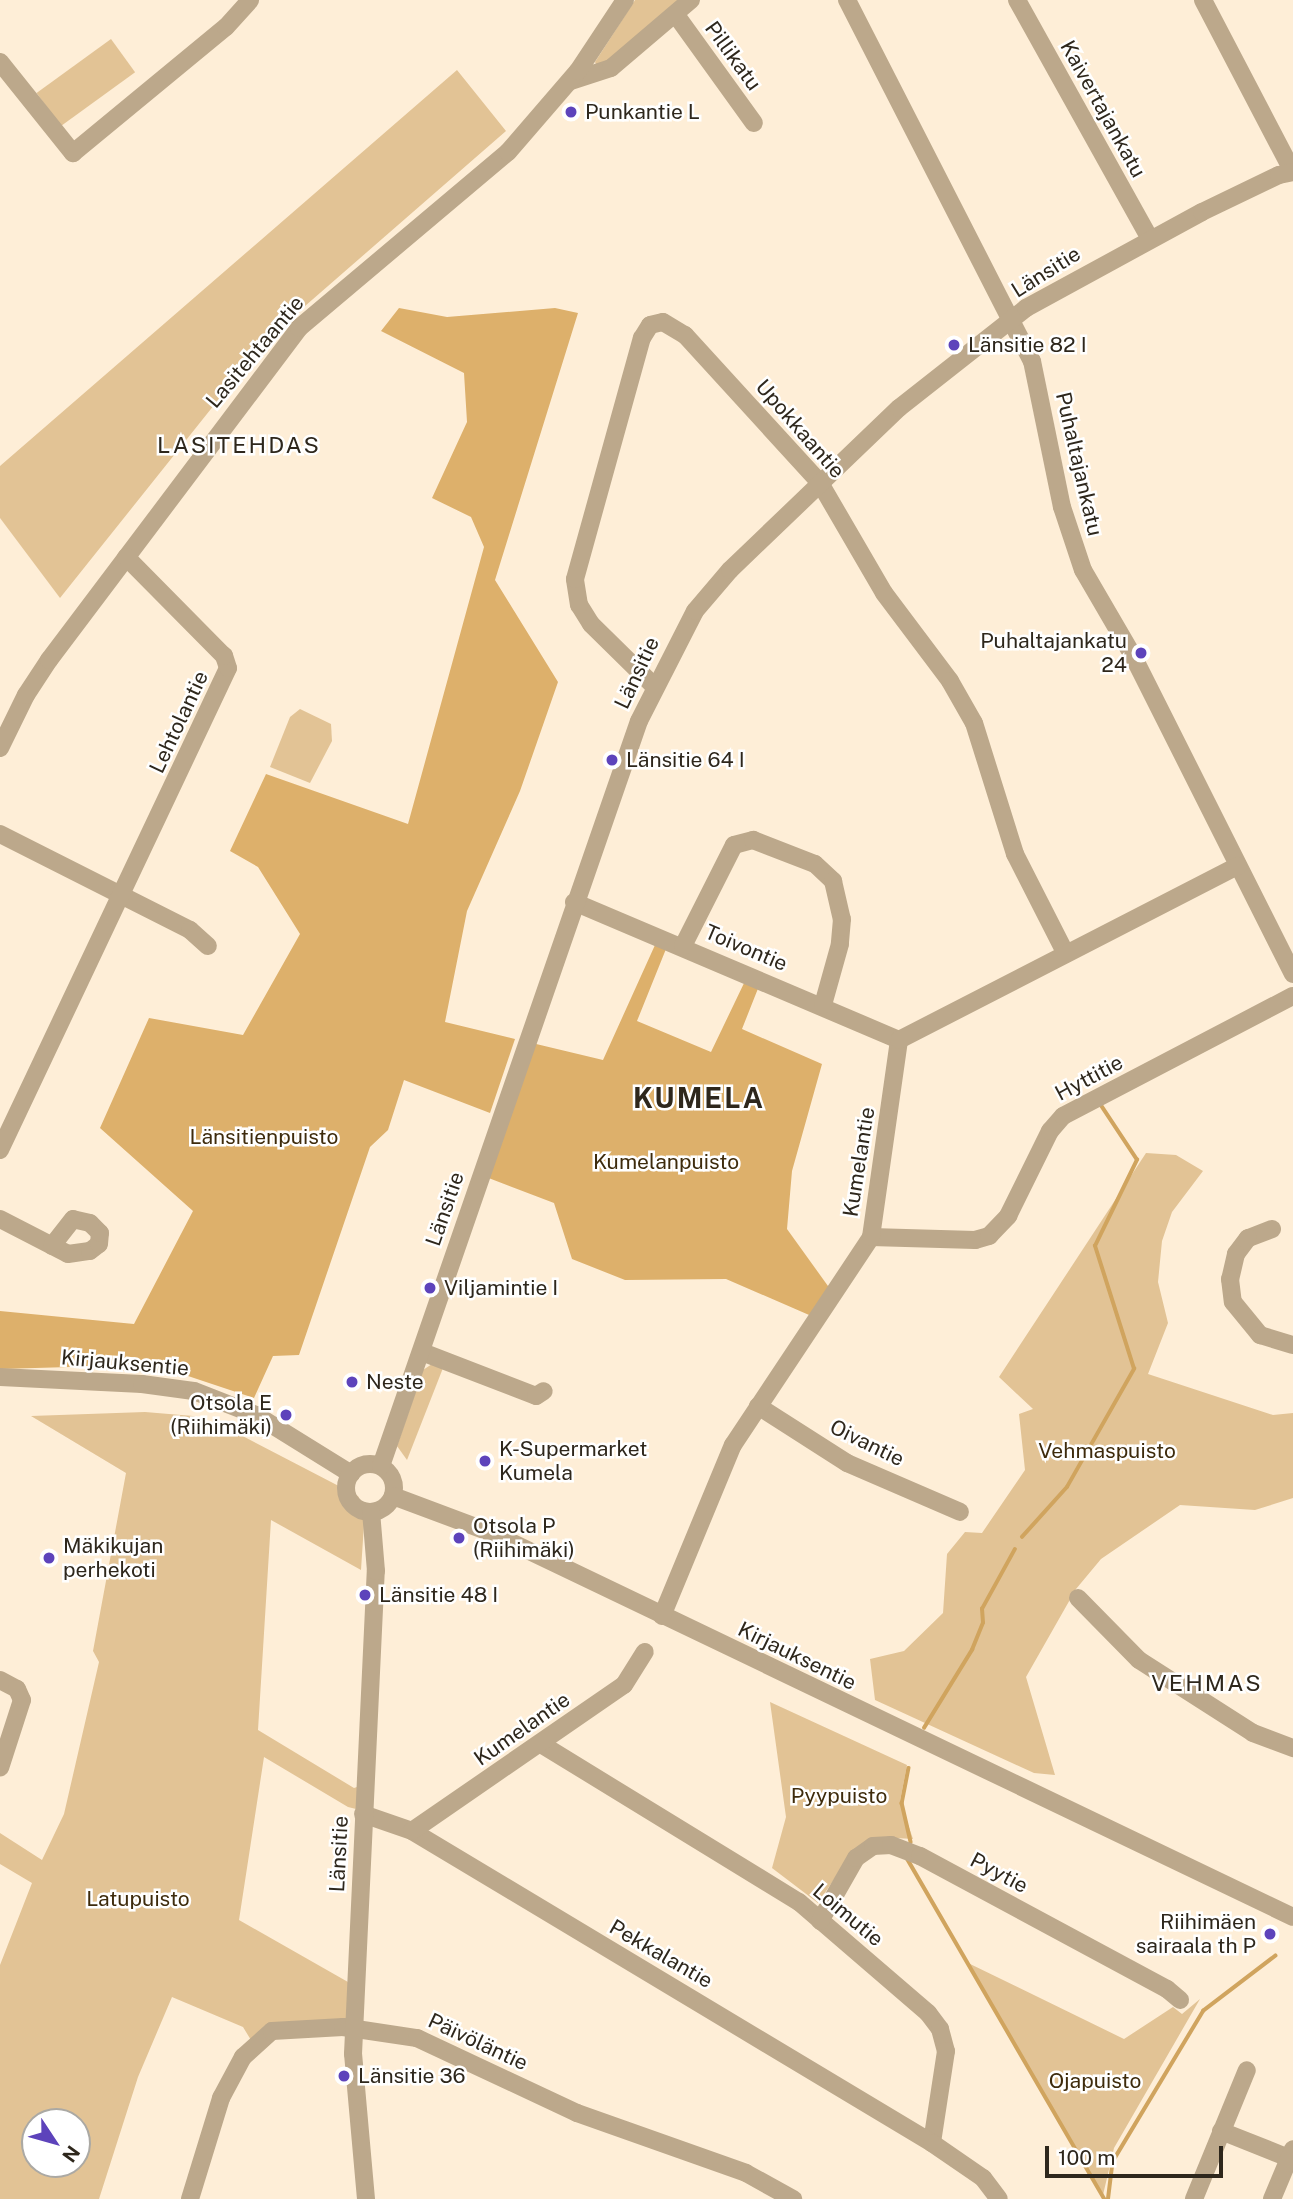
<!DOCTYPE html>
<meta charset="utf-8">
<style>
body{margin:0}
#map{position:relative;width:1293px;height:2199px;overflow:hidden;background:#feeed7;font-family:"Public Sans",sans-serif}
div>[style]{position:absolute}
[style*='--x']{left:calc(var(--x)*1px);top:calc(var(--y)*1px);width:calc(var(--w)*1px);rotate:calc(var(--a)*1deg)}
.green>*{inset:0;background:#e2c395;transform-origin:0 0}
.forest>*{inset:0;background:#ddb06b}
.stream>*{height:3.5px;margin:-1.75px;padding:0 1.75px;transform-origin:1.75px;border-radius:1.75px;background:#d0a45e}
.minor>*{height:18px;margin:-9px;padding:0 9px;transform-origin:9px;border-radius:9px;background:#bca88b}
.minor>.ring{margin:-9px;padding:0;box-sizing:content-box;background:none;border:18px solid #bca88b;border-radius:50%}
.dots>*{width:19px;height:19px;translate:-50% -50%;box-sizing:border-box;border:4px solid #fff;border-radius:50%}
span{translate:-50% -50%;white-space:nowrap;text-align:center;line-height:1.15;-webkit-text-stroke:5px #fff;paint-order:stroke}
.street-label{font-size:21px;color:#2e271c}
.poi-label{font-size:21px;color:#2e271c}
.left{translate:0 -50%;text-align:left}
.right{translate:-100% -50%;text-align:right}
.park-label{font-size:21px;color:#3e2b0c}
.neighbourhood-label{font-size:23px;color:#2e271c;letter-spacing:2px}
.district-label{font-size:28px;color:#2e271c;font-weight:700;letter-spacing:2px}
.north{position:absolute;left:21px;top:2108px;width:70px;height:70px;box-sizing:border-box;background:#fff;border:2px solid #aba9a4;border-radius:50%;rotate:126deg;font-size:19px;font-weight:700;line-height:28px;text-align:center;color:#2e271c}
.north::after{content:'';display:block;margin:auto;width:24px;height:32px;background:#5d43bb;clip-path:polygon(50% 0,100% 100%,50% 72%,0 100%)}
.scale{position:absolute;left:1045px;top:2146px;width:178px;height:32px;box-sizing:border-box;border:4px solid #2e271c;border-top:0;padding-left:9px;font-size:21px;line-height:24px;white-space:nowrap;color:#2e271c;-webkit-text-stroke:5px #fff;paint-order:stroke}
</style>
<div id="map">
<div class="green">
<i style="clip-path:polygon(635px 0,682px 0,598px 68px,595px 62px)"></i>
<i style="left:111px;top:39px;width:41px;height:92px;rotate:54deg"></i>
<i style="clip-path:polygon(457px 70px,506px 131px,266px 340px,60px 598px,0 518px,0 466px)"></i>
<i style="clip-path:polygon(300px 709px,331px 724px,332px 741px,310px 783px,270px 767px,290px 717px)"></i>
<i style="clip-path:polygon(1146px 1153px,1176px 1155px,1203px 1171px,1172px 1212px,1162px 1241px,1158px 1282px,1168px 1323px,1148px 1374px,1273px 1415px,1293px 1413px,1293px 1498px,1255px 1510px,1180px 1505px,1101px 1559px,1076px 1589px,1026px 1677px,1055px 1775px,1034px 1773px,875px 1700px,870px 1659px,904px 1651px,943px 1613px,947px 1554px,965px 1532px,982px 1533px,1025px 1470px,1019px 1414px,1033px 1409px,999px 1377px)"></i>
<i style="clip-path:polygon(432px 1364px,443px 1368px,407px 1460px,397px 1446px,423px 1370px)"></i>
<i style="clip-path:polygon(evenodd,145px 1412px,193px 1416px,235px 1432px,358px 1496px,365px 1509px,361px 1570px,271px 1520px,258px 1730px,354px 1788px,366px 1784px,364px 1811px,348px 1807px,264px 1757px,239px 1920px,355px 1986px,353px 2028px,293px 2027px,254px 2045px,243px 2027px,172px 1997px,138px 2077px,99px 2199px,0 2199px,0 1965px,32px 1883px,0 1864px,0 1833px,42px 1860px,64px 1814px,99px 1662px,93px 1651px,126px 1473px,31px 1416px,145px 1412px,35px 2122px,77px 2122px,77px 2164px,35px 2164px,35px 2122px)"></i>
<i style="clip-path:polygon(770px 1702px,907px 1765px,900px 1801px,913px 1839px,879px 1837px,854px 1850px,818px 1903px,772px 1868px,786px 1817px)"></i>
<i style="clip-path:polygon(966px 1962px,1124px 2039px,1173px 2007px,1182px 2014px,1200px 1999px,1114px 2148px,1103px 2195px)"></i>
</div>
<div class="forest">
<i style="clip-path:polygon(399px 308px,447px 317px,555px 308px,578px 313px,495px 580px,558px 682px,520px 791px,467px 911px,445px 1022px,515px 1039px,490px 1113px,404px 1080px,388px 1130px,370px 1147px,299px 1355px,273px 1356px,254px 1398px,185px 1375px,70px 1367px,0 1369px,0 1311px,134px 1324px,193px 1211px,100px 1128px,149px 1018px,243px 1035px,300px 934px,258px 867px,230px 851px,266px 774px,408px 824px,484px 547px,471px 517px,432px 498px,467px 422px,464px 373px,381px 331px)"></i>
<i style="clip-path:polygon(655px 945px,666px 949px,637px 1021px,711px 1052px,746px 979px,759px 986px,742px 1029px,822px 1064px,792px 1171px,787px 1229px,833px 1293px,816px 1318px,726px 1279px,625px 1280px,572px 1259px,554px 1203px,486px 1177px,532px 1043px,603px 1060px)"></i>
</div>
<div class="stream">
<i style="--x:1022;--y:1537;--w:67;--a:-48"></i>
<i style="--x:1067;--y:1487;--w:136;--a:-60.4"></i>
<i style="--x:1134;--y:1369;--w:129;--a:-107.6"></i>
<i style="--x:1095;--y:1246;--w:96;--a:-64"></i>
<i style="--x:1137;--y:1160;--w:67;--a:-123.5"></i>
<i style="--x:924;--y:1728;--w:92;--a:-58.4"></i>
<i style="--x:972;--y:1650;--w:29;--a:-68"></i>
<i style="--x:983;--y:1623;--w:14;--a:-94"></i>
<i style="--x:982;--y:1609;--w:68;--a:-61.2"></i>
<i style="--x:909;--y:1768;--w:36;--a:101"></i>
<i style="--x:902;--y:1803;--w:40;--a:77"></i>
<i style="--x:907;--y:1858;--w:394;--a:59.9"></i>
<i style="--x:1108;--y:2199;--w:38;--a:-83"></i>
<i style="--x:1113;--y:2161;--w:175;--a:-59"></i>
<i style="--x:1203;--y:2011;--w:91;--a:-37.4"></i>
</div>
<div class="minor">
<i style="--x:847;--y:0;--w:406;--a:62.9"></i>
<i style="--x:1032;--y:361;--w:149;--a:78.4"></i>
<i style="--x:1062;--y:507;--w:66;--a:71.6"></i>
<i style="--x:1083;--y:570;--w:99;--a:59.8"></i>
<i style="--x:1133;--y:656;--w:356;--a:63.3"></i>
<i style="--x:1017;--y:0;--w:274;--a:60.9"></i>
<i style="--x:1203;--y:0;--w:194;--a:62.4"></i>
<i style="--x:676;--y:15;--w:133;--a:54.2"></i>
<i style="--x:0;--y:62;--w:117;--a:51.3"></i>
<i style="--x:73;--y:153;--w:198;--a:-39.5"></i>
<i style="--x:226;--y:27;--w:36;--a:-48"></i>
<i style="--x:571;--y:81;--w:42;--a:-18"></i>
<i style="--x:611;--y:68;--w:105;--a:-40.4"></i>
<i style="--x:653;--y:685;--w:87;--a:-135.5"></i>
<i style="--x:591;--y:624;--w:22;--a:-122"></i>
<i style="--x:579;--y:605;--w:26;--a:-99"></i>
<i style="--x:575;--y:579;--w:250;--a:-74.5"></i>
<i style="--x:642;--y:338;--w:15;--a:-58"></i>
<i style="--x:650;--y:325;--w:13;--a:-13"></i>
<i style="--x:663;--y:322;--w:26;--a:31"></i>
<i style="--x:685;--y:335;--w:200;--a:47.6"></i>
<i style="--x:820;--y:483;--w:127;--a:59.8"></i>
<i style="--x:884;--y:593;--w:110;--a:53.1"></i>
<i style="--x:950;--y:681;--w:48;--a:60.3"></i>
<i style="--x:974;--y:723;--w:137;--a:72.6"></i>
<i style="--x:1015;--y:854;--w:112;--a:63"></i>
<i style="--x:0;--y:748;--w:59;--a:-63.9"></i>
<i style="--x:26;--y:695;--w:42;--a:-56.7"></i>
<i style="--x:49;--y:660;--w:416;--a:-53"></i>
<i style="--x:299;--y:328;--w:273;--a:-40.1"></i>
<i style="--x:508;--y:152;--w:107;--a:-49.2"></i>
<i style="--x:578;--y:71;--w:85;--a:-56.5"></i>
<i style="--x:0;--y:834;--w:213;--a:26.8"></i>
<i style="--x:190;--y:930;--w:24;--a:42"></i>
<i style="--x:574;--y:902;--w:353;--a:23"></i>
<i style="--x:683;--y:946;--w:113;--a:-63.2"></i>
<i style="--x:734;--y:845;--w:20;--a:-15"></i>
<i style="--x:753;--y:840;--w:66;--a:21.2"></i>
<i style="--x:815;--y:864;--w:25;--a:43"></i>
<i style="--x:833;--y:881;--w:39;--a:77"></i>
<i style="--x:842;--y:919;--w:25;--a:95"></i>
<i style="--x:840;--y:944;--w:63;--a:105.6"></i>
<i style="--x:0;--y:1150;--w:533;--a:-64.68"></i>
<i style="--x:228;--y:668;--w:13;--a:-108"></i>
<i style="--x:224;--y:656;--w:139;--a:-134.7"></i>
<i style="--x:0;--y:1219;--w:76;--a:27.2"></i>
<i style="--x:68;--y:1254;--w:22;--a:-8"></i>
<i style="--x:90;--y:1251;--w:11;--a:-38"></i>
<i style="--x:99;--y:1244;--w:11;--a:-85"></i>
<i style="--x:100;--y:1233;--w:14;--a:-135"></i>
<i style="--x:90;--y:1223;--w:17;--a:-167"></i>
<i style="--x:73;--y:1219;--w:34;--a:128"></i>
<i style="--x:1272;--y:1229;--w:26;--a:159"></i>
<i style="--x:1248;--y:1238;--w:20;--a:127"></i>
<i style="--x:1236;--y:1254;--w:26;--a:103"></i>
<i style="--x:1230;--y:1279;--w:23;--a:83"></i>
<i style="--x:1233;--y:1302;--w:43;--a:50.7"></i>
<i style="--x:1260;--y:1335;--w:34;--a:17"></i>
<i style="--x:871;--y:1237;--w:104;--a:1.7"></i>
<i style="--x:975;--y:1240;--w:15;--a:-16"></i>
<i style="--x:989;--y:1236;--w:28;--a:-46"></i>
<i style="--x:1008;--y:1216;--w:95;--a:-63.7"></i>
<i style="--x:1050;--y:1131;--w:20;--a:-49"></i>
<i style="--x:1063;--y:1116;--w:259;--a:-27.6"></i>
<i style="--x:422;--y:1352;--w:122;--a:21.1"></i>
<i style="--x:536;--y:1396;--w:9;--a:-32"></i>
<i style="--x:0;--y:1377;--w:142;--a:2.8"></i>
<i style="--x:142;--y:1384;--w:52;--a:7.7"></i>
<i style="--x:194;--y:1391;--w:66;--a:21.2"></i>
<i style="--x:256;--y:1415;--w:112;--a:31.8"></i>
<i style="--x:758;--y:1406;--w:106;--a:32.6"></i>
<i style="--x:847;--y:1463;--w:123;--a:23.4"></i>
<i class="ring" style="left:346px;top:1464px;width:30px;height:30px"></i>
<i style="--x:381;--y:1466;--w:788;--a:-70.9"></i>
<i style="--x:639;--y:721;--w:123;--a:-63"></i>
<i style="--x:695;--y:611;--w:54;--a:-49.5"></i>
<i style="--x:730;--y:570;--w:234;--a:-43.8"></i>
<i style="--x:899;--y:408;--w:162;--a:-38.2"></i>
<i style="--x:1026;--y:308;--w:200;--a:-28.6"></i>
<i style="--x:1202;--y:212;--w:85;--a:-25.7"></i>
<i style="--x:1279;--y:175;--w:14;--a:-12"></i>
<i style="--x:393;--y:1496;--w:106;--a:20.5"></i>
<i style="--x:492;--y:1533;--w:888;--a:25.61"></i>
<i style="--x:1078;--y:1598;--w:87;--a:45.5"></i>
<i style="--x:1139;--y:1660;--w:135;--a:32.6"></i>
<i style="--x:1253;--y:1733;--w:43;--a:20.6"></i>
<i style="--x:662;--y:1616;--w:185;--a:-67.5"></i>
<i style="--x:733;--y:1445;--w:250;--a:-56.4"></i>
<i style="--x:871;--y:1237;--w:199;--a:-81.9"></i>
<i style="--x:899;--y:1040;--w:381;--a:-27.2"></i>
<i style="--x:0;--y:1680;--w:19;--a:28"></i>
<i style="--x:17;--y:1689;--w:12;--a:66"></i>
<i style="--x:22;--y:1700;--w:71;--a:107.9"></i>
<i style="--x:541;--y:1744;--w:303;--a:31.5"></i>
<i style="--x:799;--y:1902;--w:170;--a:40.7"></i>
<i style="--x:928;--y:2013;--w:20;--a:53"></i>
<i style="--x:940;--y:2029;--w:23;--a:75"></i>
<i style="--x:946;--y:2051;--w:93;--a:98.7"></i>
<i style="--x:363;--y:1814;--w:52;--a:19.1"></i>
<i style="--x:412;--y:1831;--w:606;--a:30.96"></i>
<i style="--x:932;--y:2143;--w:62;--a:34.5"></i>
<i style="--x:983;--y:2178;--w:26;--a:53"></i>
<i style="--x:412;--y:1831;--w:257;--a:-34.6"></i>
<i style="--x:624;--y:1685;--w:39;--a:-58"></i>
<i style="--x:820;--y:1921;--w:73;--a:-60.3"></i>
<i style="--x:856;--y:1858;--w:21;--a:-35"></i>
<i style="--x:873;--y:1846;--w:18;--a:-3"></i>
<i style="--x:891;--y:1845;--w:31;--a:21"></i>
<i style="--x:920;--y:1856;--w:281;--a:28.3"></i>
<i style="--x:1167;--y:1989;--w:17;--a:40"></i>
<i style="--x:1221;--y:2131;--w:73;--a:21.7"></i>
<i style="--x:190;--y:2199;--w:106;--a:-72.9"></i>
<i style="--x:221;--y:2098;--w:47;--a:-61.8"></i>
<i style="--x:243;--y:2057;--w:39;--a:-42"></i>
<i style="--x:272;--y:2031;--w:71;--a:-3.2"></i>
<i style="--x:343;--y:2027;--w:75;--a:8.5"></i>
<i style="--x:417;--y:2038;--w:177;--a:25.1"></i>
<i style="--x:577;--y:2113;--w:179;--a:19.5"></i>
<i style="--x:746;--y:2173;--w:54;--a:29"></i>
<i style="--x:366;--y:2199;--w:146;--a:-95.1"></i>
<i style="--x:353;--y:2054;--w:484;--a:-87.3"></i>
<i style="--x:376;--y:1571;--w:59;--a:-94.8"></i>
<i style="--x:1194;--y:2199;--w:139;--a:-67.7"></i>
<i style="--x:1272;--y:2199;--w:54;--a:-67.2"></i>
</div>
<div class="dots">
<i style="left:571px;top:112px;background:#5d43bb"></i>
<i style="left:954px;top:345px;background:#5d43bb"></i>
<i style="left:1141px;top:653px;background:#5d43bb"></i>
<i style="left:612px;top:760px;background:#5d43bb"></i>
<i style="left:430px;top:1288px;background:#5d43bb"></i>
<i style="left:352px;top:1382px;background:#5d43bb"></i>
<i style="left:286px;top:1415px;background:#5d43bb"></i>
<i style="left:485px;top:1461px;background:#5d43bb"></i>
<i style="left:459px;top:1538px;background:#5d43bb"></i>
<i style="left:49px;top:1558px;background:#5d43bb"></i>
<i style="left:365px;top:1595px;background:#5d43bb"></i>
<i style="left:1270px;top:1934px;background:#5d43bb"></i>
<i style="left:344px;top:2076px;background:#5d43bb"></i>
</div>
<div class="street-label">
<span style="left:733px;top:56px;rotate:54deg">Pillikatu</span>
<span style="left:1103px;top:109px;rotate:61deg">Kaivertajankatu</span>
<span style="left:1046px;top:272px;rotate:-32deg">Länsitie</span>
<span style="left:255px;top:352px;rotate:-50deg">Lasitehtaantie</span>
<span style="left:800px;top:429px;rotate:49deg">Upokkaantie</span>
<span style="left:1079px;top:464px;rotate:77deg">Puhaltajankatu</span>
<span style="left:637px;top:673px;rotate:-65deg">Länsitie</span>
<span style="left:179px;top:722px;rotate:-65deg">Lehtolantie</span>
<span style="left:746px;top:948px;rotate:23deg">Toivontie</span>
<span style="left:1089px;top:1078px;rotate:-28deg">Hyttitie</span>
<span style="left:859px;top:1162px;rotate:-81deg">Kumelantie</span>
<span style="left:445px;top:1209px;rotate:-71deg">Länsitie</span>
<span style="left:125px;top:1363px;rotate:5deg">Kirjauksentie</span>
<span style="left:867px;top:1443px;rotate:26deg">Oivantie</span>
<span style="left:797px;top:1656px;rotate:26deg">Kirjauksentie</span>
<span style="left:522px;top:1729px;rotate:-35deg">Kumelantie</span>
<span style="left:339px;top:1854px;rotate:-87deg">Länsitie</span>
<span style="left:999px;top:1873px;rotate:28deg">Pyytie</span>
<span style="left:848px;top:1915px;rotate:40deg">Loimutie</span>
<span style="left:661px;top:1954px;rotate:30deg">Pekkalantie</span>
<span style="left:478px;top:2042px;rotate:25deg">Päivöläntie</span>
</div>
<div class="poi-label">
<span class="left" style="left:585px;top:112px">Punkantie L</span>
<span class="left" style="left:968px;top:345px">Länsitie 82 I</span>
<span class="right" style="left:1127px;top:653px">Puhaltajankatu<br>24</span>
<span class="left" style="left:626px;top:760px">Länsitie 64 I</span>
<span class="left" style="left:444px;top:1288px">Viljamintie I</span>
<span class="left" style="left:366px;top:1382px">Neste</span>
<span class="right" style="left:272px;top:1415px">Otsola E<br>(Riihimäki)</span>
<span class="left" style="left:499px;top:1461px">K-Supermarket<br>Kumela</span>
<span class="left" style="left:473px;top:1538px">Otsola P<br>(Riihimäki)</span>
<span class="left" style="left:63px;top:1558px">Mäkikujan<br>perhekoti</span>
<span class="left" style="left:379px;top:1595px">Länsitie 48 I</span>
<span class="right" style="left:1256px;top:1934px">Riihimäen<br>sairaala th P</span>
<span class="left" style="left:358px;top:2076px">Länsitie 36</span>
</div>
<div class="park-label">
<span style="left:264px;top:1137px">Länsitienpuisto</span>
<span style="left:666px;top:1162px">Kumelanpuisto</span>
<span style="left:1107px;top:1451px">Vehmaspuisto</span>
<span style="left:839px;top:1796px">Pyypuisto</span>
<span style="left:138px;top:1899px">Latupuisto</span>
<span style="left:1095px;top:2081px">Ojapuisto</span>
</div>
<div class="neighbourhood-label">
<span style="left:239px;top:445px">LASITEHDAS</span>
<span style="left:1207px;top:1683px">VEHMAS</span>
</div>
<div class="district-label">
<span style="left:699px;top:1098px">KUMELA</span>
</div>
<div class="north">N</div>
<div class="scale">100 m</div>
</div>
